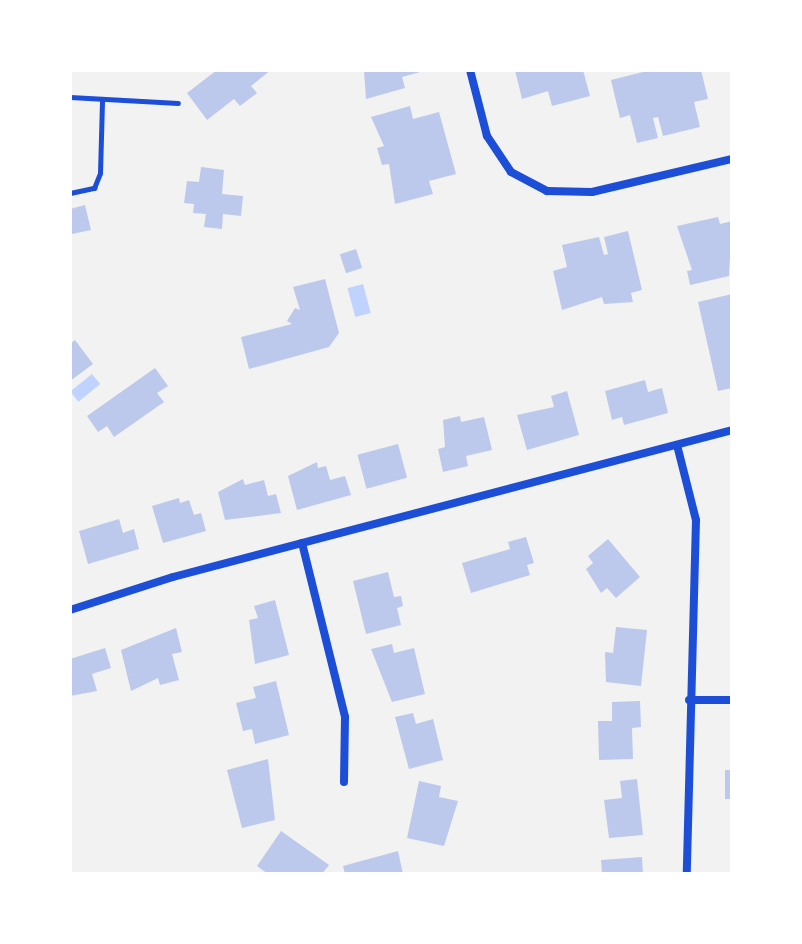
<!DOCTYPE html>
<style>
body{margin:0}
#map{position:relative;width:802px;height:944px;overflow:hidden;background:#f2f2f2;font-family:Inter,sans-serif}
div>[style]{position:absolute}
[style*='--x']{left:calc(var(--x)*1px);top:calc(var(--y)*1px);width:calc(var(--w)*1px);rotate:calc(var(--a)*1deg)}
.water>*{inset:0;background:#bfd3fe;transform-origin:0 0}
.building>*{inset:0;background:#bdc9ec;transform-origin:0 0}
.service>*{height:5px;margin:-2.5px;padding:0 2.5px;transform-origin:2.5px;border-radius:2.5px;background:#1d4ed8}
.minor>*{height:8px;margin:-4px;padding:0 4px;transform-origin:4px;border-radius:4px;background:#1d4ed8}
span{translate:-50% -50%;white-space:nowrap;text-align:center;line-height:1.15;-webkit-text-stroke:7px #fff;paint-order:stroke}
.frame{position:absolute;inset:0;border:72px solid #fff;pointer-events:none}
</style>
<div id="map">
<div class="water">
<i style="left:363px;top:284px;width:30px;height:16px;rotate:75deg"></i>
<i style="left:92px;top:374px;width:13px;height:28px;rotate:51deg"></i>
</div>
<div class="building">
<i style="clip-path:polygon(217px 70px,271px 70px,251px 86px,257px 93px,240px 106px,234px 99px,207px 120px,187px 93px)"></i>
<i style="clip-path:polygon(364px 70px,424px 70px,424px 71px,402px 77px,405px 88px,366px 99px)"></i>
<i style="clip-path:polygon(515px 70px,583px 70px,590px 96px,552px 106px,548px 91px,522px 99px)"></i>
<i style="clip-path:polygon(651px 70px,701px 70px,708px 99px,694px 102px,700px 127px,663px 136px,658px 117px,653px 118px,658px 138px,637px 143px,630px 115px,620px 118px,611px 80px)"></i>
<i style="clip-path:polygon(410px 106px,413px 119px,439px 112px,456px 174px,429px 181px,433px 194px,395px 204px,389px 164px,382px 165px,377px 148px,384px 146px,371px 117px)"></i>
<i style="clip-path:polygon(201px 167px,224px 170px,222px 194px,243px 196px,241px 216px,223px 214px,222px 229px,204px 227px,206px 214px,193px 213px,194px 204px,184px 203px,187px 181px,199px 182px)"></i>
<i style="clip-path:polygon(85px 205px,91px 230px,72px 234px,70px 209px)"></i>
<i style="clip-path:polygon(718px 217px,720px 224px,732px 221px,729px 276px,690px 285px,687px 271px,692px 270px,677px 226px)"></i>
<i style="clip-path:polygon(628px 231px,642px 290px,631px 293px,633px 302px,604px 304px,602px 297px,562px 310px,553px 271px,567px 267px,562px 245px,599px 237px,604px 255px,608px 254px,604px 237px)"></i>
<i style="left:356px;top:249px;width:20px;height:17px;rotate:72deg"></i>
<i style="clip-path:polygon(325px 279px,339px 333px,329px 347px,249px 369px,241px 337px,292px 324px,287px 321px,295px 308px,300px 310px,293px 287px)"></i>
<i style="clip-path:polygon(732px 294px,732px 388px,718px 391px,698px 302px)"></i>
<i style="clip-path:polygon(75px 340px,93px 364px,70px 381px,70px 344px)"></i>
<i style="clip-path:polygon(155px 368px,168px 386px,157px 393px,164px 402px,114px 437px,107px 426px,98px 432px,87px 416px)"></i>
<i style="clip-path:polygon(645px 380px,648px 392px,662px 388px,668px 413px,624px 425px,622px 417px,612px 420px,605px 391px)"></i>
<i style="clip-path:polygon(567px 391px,579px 435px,527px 450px,517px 415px,554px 407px,551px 396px)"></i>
<i style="clip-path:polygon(460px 416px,461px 422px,484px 417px,492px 450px,466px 456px,468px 466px,443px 472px,438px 449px,445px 447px,443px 420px)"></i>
<i style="left:398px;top:444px;width:35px;height:42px;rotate:75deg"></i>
<i style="clip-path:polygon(317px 462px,318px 468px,326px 466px,330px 480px,345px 476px,351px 495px,297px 510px,288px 476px)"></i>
<i style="clip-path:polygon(243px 479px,245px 485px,264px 480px,268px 496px,276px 494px,281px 513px,225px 520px,218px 492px)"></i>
<i style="clip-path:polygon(179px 498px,180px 503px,189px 500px,194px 515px,201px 513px,206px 531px,163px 543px,152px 506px)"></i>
<i style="clip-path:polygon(119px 519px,123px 533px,134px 529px,139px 549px,88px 564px,79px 531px)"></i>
<i style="clip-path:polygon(526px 537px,534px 563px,527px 565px,530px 575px,471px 593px,462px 563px,510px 549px,508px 542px)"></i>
<i style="clip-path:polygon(608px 539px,640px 577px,616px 598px,607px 588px,601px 593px,586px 569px,593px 563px,588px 556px)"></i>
<i style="clip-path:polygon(388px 572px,394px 597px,401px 596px,403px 606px,397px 608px,401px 625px,366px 634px,353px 581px)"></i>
<i style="clip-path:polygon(275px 600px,289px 655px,255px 664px,249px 620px,258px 618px,254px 606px)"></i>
<i style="clip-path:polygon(616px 627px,647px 630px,641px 686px,606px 682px,605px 652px,613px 653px)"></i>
<i style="clip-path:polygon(176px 628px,182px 652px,172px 654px,179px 680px,160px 685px,158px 678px,131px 691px,121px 650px)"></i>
<i style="clip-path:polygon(392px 644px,394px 653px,414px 648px,425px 694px,392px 702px,371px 649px)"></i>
<i style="clip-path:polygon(105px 648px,111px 668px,92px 674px,97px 691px,70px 696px,70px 659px)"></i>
<i style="clip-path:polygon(276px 681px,289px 735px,255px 744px,252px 729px,243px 731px,236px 703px,256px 698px,253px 687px)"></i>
<i style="clip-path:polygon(640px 701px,641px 727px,632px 728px,633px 759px,599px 760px,598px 721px,612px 721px,612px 702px)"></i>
<i style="clip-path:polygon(413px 713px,416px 724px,433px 719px,443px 760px,409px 769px,395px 717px)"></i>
<i style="clip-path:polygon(268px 759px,275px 820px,242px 828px,227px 770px)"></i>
<i style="left:725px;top:770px;width:7px;height:29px"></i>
<i style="clip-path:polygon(637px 779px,643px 835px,609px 838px,604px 800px,622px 798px,620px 781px)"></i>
<i style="clip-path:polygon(419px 781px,441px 786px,439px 797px,458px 801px,444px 846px,407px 838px)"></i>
<i style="clip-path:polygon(281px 831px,329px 865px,322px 874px,268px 874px,257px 866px)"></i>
<i style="clip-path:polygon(398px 851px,403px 874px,345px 874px,343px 866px)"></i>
<i style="clip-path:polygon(642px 857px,643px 874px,602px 874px,601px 860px)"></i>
</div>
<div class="service">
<i style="--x:70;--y:97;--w:108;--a:3.2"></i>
<i style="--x:70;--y:193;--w:25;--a:-12"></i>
<i style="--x:94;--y:188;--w:16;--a:-68"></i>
<i style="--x:100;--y:173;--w:72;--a:-88.4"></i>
</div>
<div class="minor">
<i style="--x:470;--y:70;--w:68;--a:75.6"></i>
<i style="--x:487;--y:136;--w:43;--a:56.3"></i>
<i style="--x:511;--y:172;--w:41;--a:27.8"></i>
<i style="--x:547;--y:191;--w:45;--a:1.3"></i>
<i style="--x:592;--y:192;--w:144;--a:-13.3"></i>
<i style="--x:677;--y:445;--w:77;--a:75.8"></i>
<i style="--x:696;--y:520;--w:354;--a:91.5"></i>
<i style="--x:302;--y:543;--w:179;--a:76.1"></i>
<i style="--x:345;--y:717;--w:65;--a:90.9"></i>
<i style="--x:70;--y:610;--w:108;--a:-17.8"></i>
<i style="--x:173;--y:577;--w:578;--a:-14.73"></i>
<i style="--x:689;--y:700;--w:43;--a:0"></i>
</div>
<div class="frame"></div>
</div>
